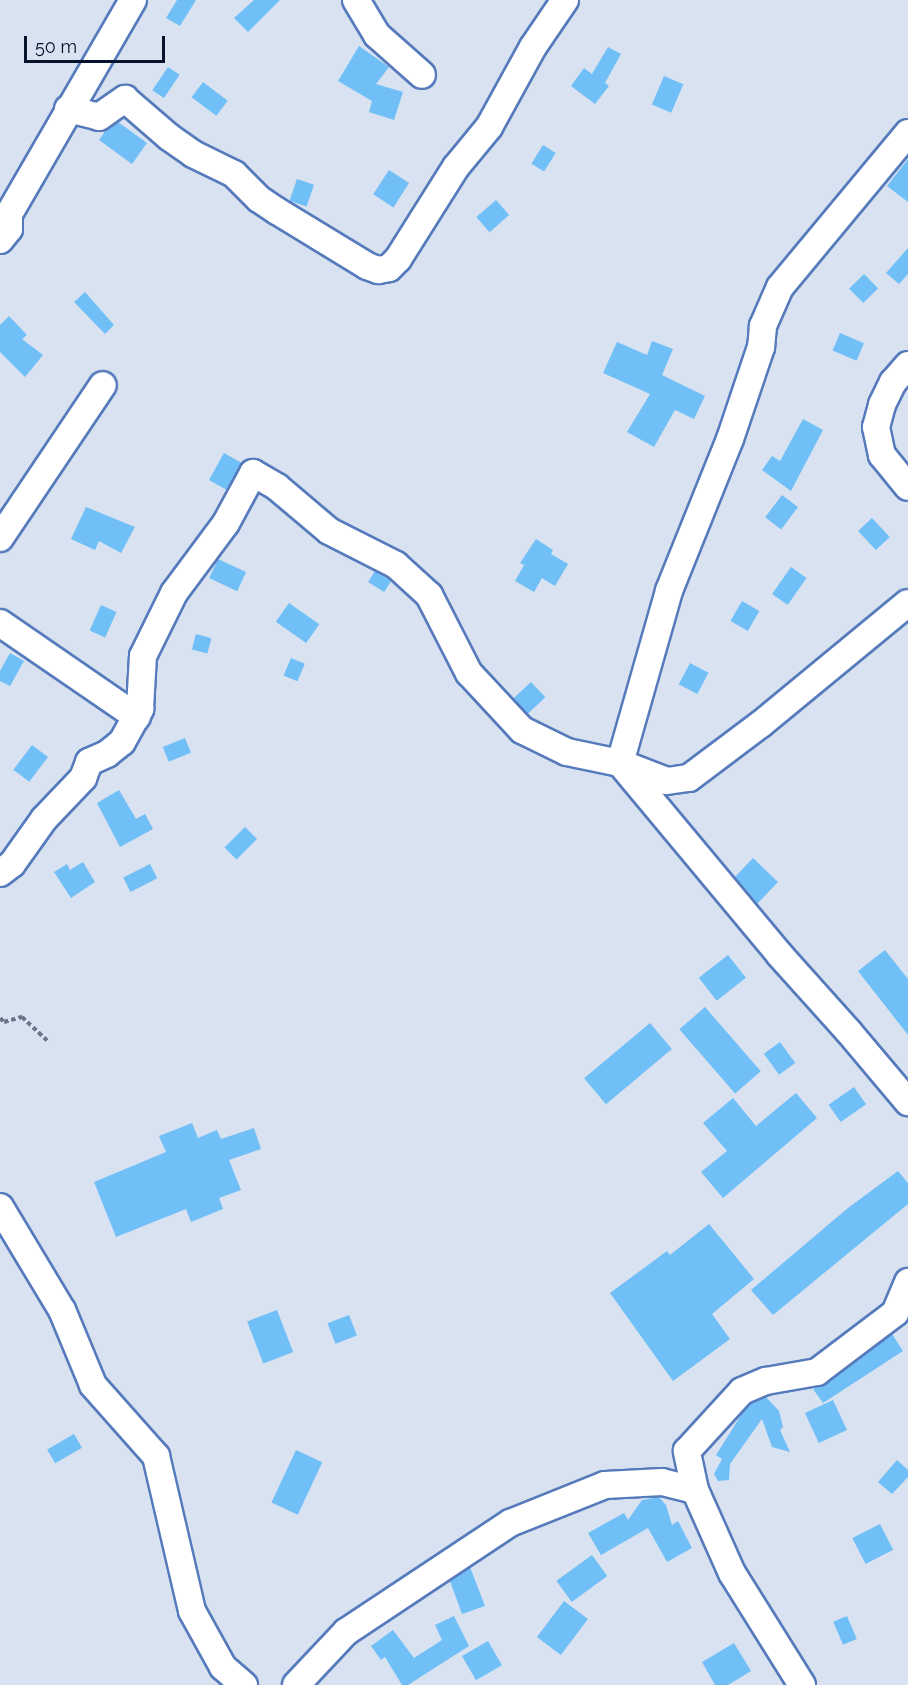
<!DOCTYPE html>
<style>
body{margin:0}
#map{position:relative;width:908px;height:1685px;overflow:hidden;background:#d9e2f0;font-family:Raleway,sans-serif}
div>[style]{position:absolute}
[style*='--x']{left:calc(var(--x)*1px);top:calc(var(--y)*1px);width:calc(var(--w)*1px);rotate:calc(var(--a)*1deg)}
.building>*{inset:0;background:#70bff7;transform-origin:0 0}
.path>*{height:4px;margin-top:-2px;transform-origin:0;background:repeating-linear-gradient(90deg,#6a768a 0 4.5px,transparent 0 7.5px)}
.roads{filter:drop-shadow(2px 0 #567bbc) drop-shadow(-2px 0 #567bbc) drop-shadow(0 2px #567bbc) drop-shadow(0 -2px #567bbc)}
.minor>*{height:26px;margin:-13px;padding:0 13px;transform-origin:13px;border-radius:13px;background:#fff}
span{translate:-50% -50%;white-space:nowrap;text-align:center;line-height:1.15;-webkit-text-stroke:5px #d9e2f0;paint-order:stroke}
.scale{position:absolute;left:24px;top:36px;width:141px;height:27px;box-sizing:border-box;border:3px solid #05132c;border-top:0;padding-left:8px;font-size:18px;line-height:21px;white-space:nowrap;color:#05132c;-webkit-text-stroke:4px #d9e2f0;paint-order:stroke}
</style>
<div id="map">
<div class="building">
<i style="clip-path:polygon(177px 0,196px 0,180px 26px,166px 18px)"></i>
<i style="clip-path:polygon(254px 0,280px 0,248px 32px,234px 18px)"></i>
<i style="clip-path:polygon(359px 46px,389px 67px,376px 84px,403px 92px,394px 120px,369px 112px,372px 101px,338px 81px)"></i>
<i style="clip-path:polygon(608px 47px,621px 54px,605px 83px,609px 86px,595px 104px,571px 86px,584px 68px,592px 74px)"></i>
<i style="left:168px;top:67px;width:14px;height:28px;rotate:34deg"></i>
<i style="left:664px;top:76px;width:21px;height:31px;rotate:23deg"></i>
<i style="left:203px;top:82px;width:31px;height:19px;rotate:37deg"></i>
<i style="clip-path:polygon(118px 122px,147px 143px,132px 164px,99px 140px,106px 130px)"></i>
<i style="left:543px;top:145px;width:15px;height:22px;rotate:32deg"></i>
<i style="clip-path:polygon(908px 159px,908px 202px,887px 186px)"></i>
<i style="left:389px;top:170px;width:24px;height:29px;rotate:33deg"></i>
<i style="left:297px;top:179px;width:18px;height:23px;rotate:19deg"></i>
<i style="left:496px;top:200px;width:20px;height:26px;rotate:49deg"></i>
<i style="clip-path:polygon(908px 248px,908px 274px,899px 284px,886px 273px)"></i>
<i style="left:864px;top:274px;width:20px;height:21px;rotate:45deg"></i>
<i style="clip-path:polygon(85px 292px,114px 325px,105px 334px,74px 302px)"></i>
<i style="clip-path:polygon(9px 316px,27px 335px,22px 339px,43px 355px,25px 377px,0 352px,0 325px)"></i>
<i style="left:840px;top:333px;width:26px;height:19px;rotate:23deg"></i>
<i style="clip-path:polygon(652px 341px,673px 349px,662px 375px,705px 396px,694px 419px,675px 410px,654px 447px,627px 432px,650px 394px,603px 373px,617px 342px,647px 355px)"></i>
<i style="clip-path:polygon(803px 419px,823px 430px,791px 491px,762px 470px,772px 456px,780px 461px)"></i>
<i style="left:224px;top:453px;width:21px;height:31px;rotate:29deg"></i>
<i style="left:782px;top:495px;width:20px;height:28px;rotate:37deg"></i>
<i style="clip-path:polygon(86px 507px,135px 527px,121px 553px,99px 541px,95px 550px,71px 539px)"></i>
<i style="left:872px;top:518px;width:26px;height:19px;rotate:47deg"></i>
<i style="clip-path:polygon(536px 539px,553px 550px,551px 554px,568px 564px,555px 586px,542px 578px,534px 592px,515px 581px,524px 565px,520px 563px)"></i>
<i style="left:218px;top:559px;width:31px;height:21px;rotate:25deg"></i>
<i style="left:791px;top:567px;width:19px;height:33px;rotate:35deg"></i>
<i style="left:375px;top:571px;width:19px;height:13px;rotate:32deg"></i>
<i style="left:742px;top:601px;width:20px;height:23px;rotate:30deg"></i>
<i style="left:289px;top:603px;width:37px;height:23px;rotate:35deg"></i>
<i style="left:101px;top:605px;width:17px;height:28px;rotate:24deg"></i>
<i style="left:196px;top:634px;width:16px;height:16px;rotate:15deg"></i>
<i style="clip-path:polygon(10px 653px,24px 661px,10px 686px,0 681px,0 671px)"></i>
<i style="left:291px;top:658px;width:15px;height:19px;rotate:23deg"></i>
<i style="left:690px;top:663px;width:21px;height:24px;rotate:28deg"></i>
<i style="left:531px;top:682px;width:21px;height:25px;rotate:47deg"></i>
<i style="left:185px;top:738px;width:16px;height:24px;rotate:68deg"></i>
<i style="left:32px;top:745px;width:20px;height:31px;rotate:37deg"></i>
<i style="clip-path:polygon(119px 790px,136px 819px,145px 814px,153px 829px,120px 847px,97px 803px)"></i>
<i style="left:245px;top:827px;width:17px;height:29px;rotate:45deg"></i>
<i style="clip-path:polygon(753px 858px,778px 882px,757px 904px,735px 877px)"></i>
<i style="clip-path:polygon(83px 862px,95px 882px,71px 898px,54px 872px,67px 864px,70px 870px)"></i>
<i style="left:150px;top:864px;width:16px;height:30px;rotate:63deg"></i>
<i style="clip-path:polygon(885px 950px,908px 979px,908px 1035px,858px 971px)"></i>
<i style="left:728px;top:955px;width:29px;height:37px;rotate:52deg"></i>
<i style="left:705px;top:1007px;width:85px;height:34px;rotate:49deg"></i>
<i style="left:650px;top:1023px;width:34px;height:86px;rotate:50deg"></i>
<i style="left:780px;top:1042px;width:26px;height:20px;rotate:54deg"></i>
<i style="left:854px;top:1087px;width:21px;height:31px;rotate:55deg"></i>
<i style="clip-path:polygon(796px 1093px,817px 1118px,723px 1198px,701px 1172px,727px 1151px,703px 1123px,733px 1098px,756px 1126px)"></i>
<i style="clip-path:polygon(192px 1123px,198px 1138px,217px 1130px,221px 1139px,254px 1128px,261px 1149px,229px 1160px,241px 1190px,219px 1198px,223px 1209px,191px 1222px,186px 1209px,116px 1237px,94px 1182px,166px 1152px,159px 1136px)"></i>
<i style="clip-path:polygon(898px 1171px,908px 1183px,908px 1204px,773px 1315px,751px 1290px,848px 1208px)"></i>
<i style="clip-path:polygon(709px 1224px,754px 1279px,712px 1314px,730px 1339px,673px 1381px,610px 1293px,667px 1251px,670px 1255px)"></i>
<i style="left:277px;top:1310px;width:45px;height:32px;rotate:69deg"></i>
<i style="left:349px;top:1315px;width:22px;height:23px;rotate:69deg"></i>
<i style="clip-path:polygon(892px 1334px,903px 1351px,823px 1403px,813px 1389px,826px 1384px)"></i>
<i style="clip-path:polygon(766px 1397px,779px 1411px,783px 1427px,780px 1430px,790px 1452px,772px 1447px,762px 1419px,730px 1464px,729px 1480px,718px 1481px,714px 1474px,722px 1459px,716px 1455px,743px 1412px,751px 1404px)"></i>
<i style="left:833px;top:1400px;width:33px;height:31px;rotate:65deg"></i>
<i style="left:74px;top:1434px;width:16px;height:31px;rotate:60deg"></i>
<i style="left:296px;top:1450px;width:29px;height:58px;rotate:25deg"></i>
<i style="clip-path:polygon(897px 1460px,908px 1470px,908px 1477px,892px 1494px,878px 1482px)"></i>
<i style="clip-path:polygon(659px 1497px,666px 1505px,672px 1525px,678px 1521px,692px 1548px,667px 1562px,648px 1528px,601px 1555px,588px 1533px,624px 1513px,628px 1520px,642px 1500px)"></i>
<i style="left:880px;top:1524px;width:29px;height:31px;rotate:63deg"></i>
<i style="left:592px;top:1555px;width:26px;height:44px;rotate:54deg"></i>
<i style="clip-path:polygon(470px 1567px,485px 1606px,462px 1614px,450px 1581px)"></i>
<i style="left:564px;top:1601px;width:30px;height:45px;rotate:37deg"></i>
<i style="clip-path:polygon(454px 1616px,469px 1646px,408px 1685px,402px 1685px,385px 1657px,381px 1660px,371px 1646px,393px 1630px,414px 1658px,442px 1640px,435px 1625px)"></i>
<i style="left:847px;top:1616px;width:25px;height:15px;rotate:67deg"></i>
<i style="left:488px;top:1641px;width:28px;height:30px;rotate:60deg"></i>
<i style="clip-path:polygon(734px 1643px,751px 1671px,728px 1685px,715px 1685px,702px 1662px)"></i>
</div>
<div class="path">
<i style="--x:0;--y:1018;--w:6;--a:45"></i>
<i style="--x:4;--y:1022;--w:19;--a:-16"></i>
<i style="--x:22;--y:1017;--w:37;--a:43"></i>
</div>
<div class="roads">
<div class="minor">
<i style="--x:356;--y:0;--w:41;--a:59"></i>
<i style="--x:377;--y:35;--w:60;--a:41.6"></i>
<i style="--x:68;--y:109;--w:32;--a:14"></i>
<i style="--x:99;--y:117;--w:32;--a:-35"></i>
<i style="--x:125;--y:99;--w:58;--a:40.8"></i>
<i style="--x:169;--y:137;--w:29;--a:35"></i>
<i style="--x:193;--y:154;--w:46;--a:26"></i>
<i style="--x:234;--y:174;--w:35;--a:45"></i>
<i style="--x:259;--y:199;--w:22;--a:34"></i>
<i style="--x:277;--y:211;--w:105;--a:31.4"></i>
<i style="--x:367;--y:266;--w:12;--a:20"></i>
<i style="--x:378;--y:270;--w:11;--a:-10"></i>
<i style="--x:389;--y:268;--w:13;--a:-45"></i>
<i style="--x:398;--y:259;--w:109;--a:-57.8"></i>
<i style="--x:456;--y:167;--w:52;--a:-50.5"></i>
<i style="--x:489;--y:127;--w:91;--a:-61.2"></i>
<i style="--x:533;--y:47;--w:57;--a:-55.8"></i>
<i style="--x:908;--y:133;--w:200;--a:129.7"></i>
<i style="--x:780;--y:287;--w:43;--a:113.6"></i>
<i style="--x:763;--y:326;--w:21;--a:95"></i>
<i style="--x:761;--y:347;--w:97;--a:108.6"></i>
<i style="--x:730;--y:439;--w:164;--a:111.9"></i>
<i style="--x:669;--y:591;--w:179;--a:105.9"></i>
<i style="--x:620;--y:763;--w:249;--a:50.2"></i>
<i style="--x:779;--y:954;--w:105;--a:48.1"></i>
<i style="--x:849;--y:1032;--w:92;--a:49.9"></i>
<i style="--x:0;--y:240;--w:14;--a:-51"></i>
<i style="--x:9;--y:229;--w:15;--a:-90"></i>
<i style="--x:9;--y:214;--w:247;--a:-59.9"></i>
<i style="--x:908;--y:365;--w:23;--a:131"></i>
<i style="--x:893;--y:382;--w:25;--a:116"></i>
<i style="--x:882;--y:405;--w:23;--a:105"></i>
<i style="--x:876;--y:427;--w:29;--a:78"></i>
<i style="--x:882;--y:455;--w:41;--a:50.9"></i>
<i style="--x:0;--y:538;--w:184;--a:-56.1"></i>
<i style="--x:0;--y:623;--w:166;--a:34.5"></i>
<i style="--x:0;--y:873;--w:15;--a:-37"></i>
<i style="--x:12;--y:864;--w:55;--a:-54.6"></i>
<i style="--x:44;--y:819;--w:57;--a:-46.4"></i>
<i style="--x:83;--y:778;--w:17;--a:-69"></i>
<i style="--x:89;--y:762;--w:20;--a:-24"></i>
<i style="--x:107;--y:754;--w:19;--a:-39"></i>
<i style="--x:122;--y:742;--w:38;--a:-61"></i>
<i style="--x:140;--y:709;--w:53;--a:-86.8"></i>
<i style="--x:143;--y:656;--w:70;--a:-63.8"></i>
<i style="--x:174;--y:593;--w:87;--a:-53.4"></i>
<i style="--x:226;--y:523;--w:57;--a:-61.6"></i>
<i style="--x:253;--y:473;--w:28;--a:30"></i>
<i style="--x:277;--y:487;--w:68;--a:40.2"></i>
<i style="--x:329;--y:531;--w:75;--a:26.9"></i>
<i style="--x:396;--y:565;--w:45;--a:42.3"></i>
<i style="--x:429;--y:595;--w:88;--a:62.9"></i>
<i style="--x:469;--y:673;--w:78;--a:47.1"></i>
<i style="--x:522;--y:730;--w:50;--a:26.1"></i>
<i style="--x:567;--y:752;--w:54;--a:11.7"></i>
<i style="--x:620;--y:763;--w:50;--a:21"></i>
<i style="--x:667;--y:781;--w:22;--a:-8"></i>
<i style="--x:689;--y:778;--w:90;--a:-36.9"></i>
<i style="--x:761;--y:724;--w:190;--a:-39.5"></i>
<i style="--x:0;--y:1207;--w:120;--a:59"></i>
<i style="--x:62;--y:1310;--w:81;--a:67.5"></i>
<i style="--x:93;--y:1385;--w:95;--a:48.4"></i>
<i style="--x:156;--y:1456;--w:159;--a:76.9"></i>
<i style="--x:192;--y:1611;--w:64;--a:61"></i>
<i style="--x:223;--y:1667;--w:28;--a:41"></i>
<i style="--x:695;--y:1490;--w:91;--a:66"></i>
<i style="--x:732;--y:1573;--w:132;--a:58"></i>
<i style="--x:296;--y:1685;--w:73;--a:-46.7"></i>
<i style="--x:346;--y:1632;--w:197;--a:-33.6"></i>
<i style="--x:510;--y:1523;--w:102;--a:-21.8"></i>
<i style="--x:605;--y:1485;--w:57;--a:-3"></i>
<i style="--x:662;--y:1482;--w:34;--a:14"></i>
<i style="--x:695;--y:1490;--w:40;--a:-102"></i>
<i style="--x:687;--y:1451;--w:81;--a:-47.5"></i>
<i style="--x:742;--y:1391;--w:26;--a:-23"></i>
<i style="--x:766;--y:1381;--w:52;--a:-10"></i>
<i style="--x:817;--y:1372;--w:98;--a:-37.1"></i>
<i style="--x:895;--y:1313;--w:34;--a:-67"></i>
</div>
</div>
<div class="scale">50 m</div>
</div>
